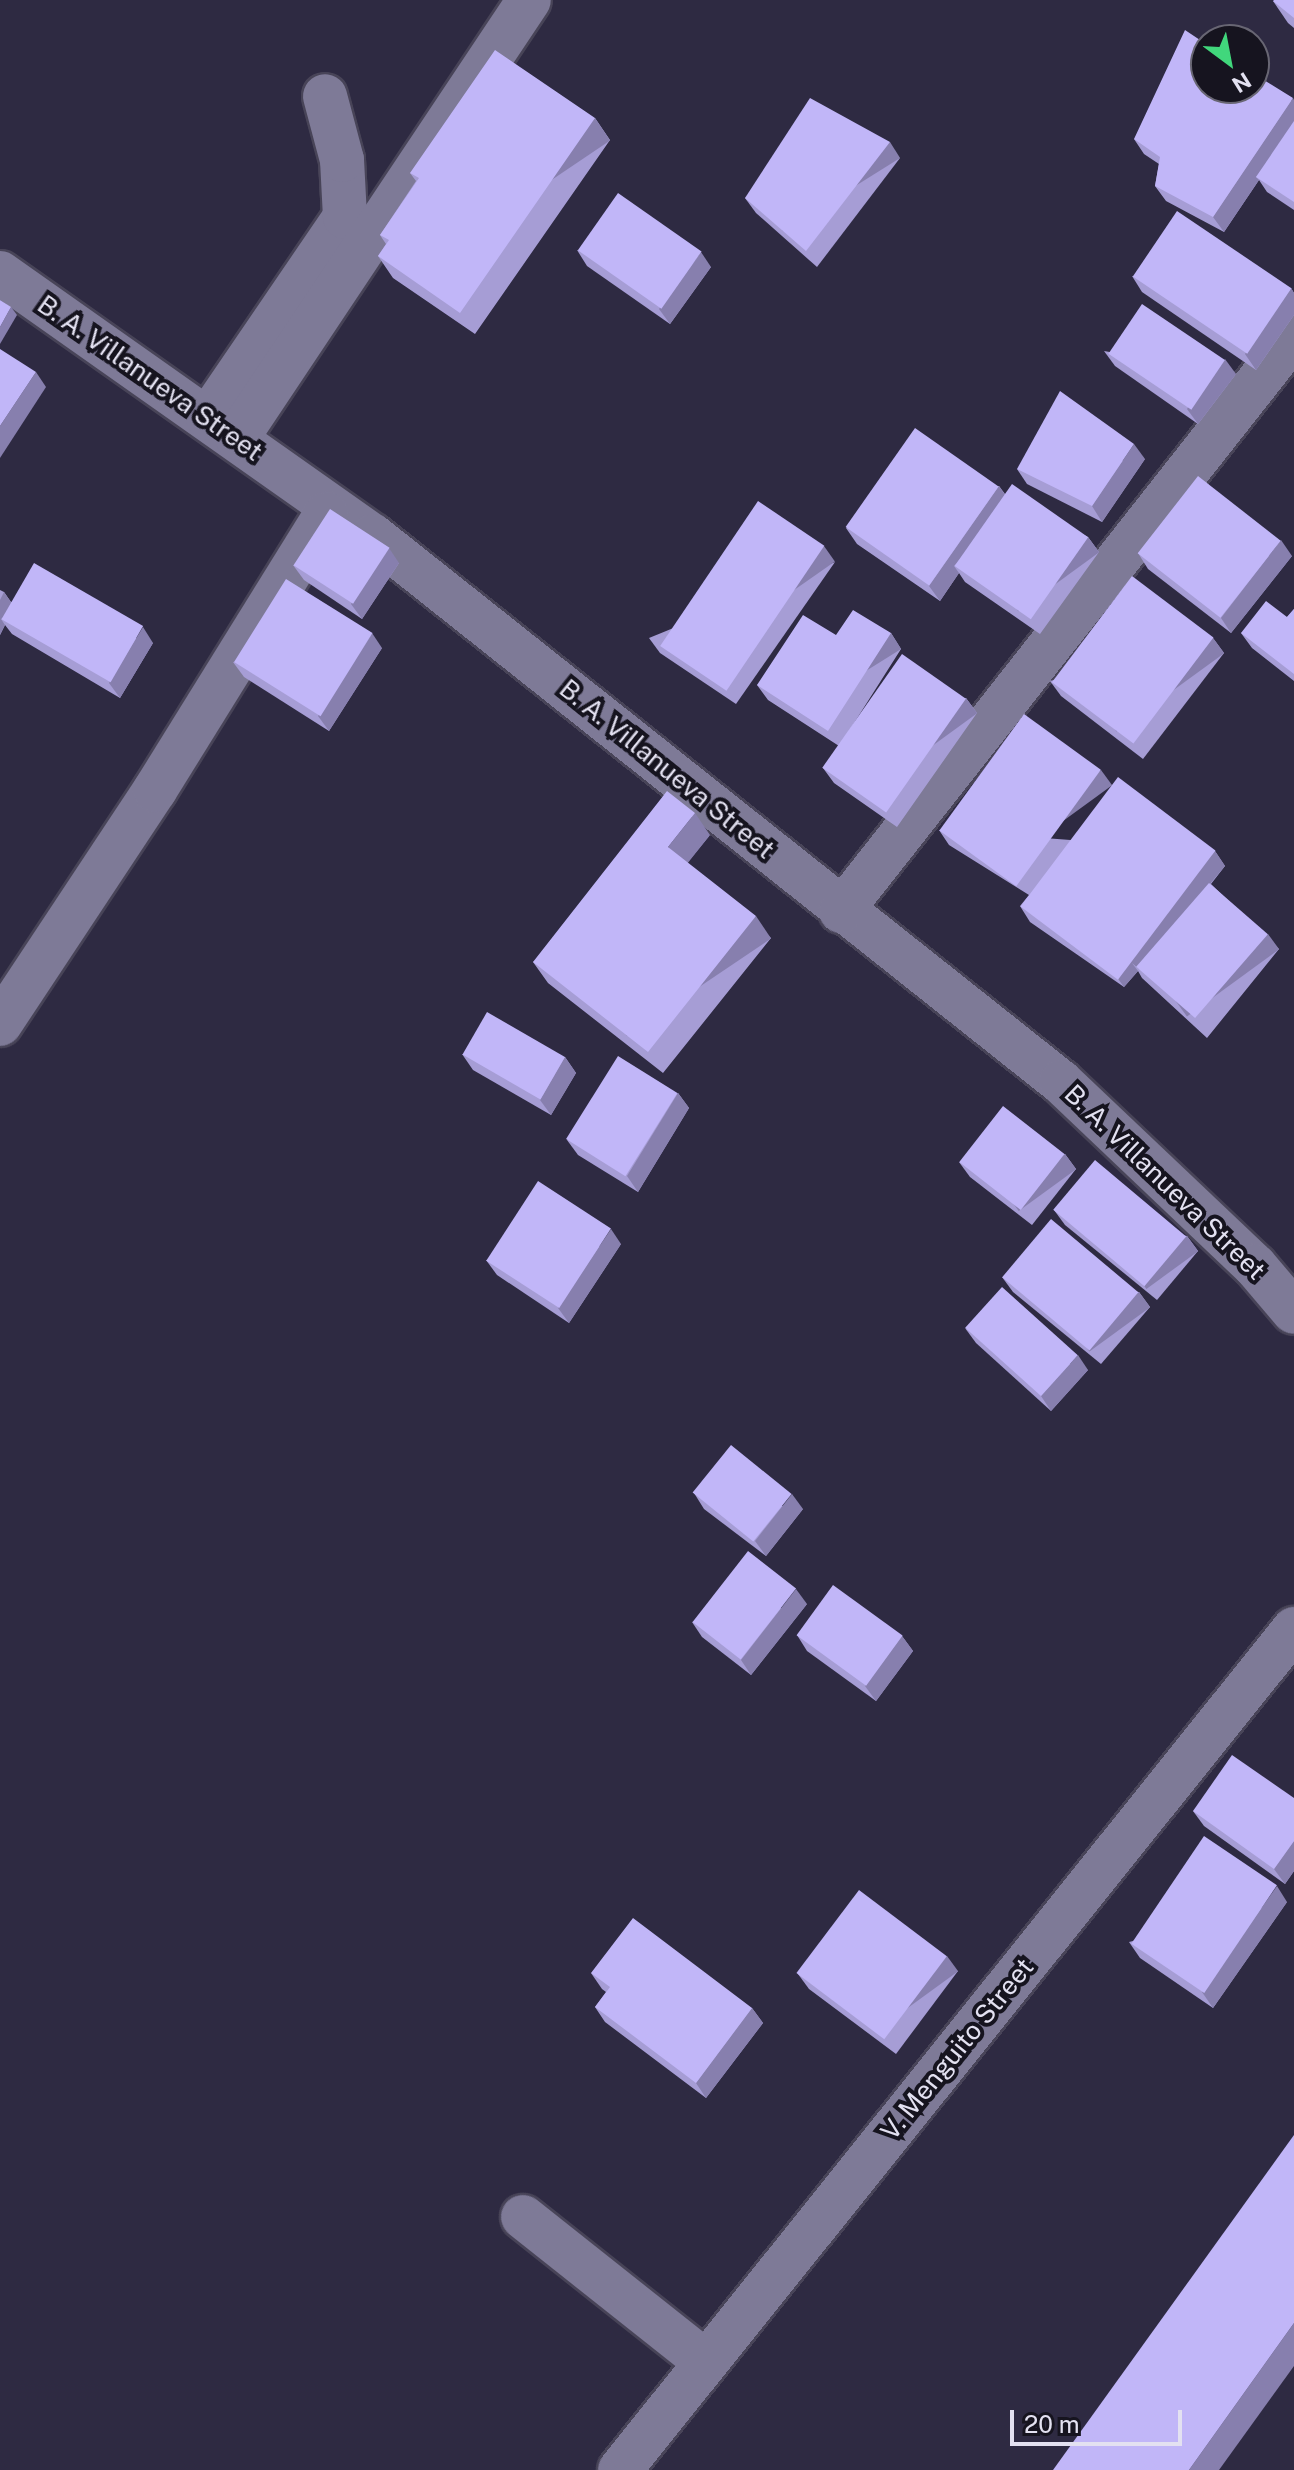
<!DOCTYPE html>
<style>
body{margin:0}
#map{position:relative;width:1294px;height:2470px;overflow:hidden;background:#2e2a42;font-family:"Public Sans",sans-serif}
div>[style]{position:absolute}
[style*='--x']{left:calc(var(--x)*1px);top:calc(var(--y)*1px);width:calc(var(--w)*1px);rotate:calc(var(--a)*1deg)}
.roads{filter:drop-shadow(2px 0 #484458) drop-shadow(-2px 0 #484458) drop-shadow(0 2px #484458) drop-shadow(0 -2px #484458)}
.minor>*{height:44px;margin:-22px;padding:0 22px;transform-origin:22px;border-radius:22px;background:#7e7a97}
.wall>*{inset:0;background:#a69dd5}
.shaded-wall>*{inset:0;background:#877fae;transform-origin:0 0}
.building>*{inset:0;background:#c1b6f8;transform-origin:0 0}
span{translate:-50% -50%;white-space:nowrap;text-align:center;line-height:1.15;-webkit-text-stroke:8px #16141f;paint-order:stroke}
.street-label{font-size:26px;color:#e3e1f1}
.north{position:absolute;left:1190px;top:24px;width:80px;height:80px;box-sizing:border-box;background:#16141f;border:2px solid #686673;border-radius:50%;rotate:148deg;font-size:22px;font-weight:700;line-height:32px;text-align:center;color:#e3e1f1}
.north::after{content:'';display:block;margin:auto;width:28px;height:36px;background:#41d77c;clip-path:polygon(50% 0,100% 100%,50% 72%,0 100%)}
.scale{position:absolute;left:1010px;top:2410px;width:172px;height:36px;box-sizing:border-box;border:4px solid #e3e1f1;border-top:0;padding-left:10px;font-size:24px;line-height:28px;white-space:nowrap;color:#e3e1f1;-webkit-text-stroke:6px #16141f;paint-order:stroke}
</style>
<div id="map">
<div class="roads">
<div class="minor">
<i style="--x:0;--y:273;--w:456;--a:35.2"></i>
<i style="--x:373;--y:536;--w:878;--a:38.44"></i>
<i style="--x:1061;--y:1082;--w:267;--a:43.5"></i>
<i style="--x:1255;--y:1266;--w:60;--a:49.7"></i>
<i style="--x:208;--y:418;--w:243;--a:-55.7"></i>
<i style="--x:345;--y:217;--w:57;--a:-93"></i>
<i style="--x:342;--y:160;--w:66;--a:-104.9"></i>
<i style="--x:237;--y:438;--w:526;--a:-56.31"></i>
<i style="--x:841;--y:911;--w:732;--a:-51.77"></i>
<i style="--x:0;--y:1024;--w:281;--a:-56.5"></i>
<i style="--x:155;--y:790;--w:325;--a:-58.2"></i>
<i style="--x:523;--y:2217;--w:233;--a:38.4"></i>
<i style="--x:620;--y:2470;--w:1078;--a:-51.29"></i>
</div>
</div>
<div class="wall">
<i style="clip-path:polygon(1294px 0,1294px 28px,1288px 23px,1273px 1px)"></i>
<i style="clip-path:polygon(1294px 100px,1294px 210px,1267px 192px,1259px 180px,1224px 232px,1166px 201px,1155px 186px,1159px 164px,1144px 154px,1134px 139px)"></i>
<i style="clip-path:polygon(595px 118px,610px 140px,475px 334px,393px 278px,378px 256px,386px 244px,380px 235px,416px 181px,410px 173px)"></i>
<i style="clip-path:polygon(900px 158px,817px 267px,756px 213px,745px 198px)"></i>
<i style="clip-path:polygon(577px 250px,711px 267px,670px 324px,587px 266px)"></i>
<i style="clip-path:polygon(1132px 276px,1291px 288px,1294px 293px,1294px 315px,1256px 370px,1142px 292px)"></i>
<i style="clip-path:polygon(1104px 351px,1236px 374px,1198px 424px,1115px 366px)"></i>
<i style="clip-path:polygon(1145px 459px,1102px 522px,1027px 484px,1017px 469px)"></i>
<i style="clip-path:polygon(999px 486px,1005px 494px,1088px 537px,1099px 552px,1040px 634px,965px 582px,959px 573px,940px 601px,857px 544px,846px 528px)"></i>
<i style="clip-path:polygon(1138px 553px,1292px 556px,1231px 633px,1148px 569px)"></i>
<i style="clip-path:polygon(835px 562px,736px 704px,660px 653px,649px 638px)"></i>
<i style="clip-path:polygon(399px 563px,362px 619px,304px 580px,293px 565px)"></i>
<i style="clip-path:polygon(0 590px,4px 592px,11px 602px,153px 643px,120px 698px,12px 634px,5px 625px,0 635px)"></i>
<i style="clip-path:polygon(1294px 609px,1294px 681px,1252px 648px,1241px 633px,1287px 617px)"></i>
<i style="clip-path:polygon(891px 633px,901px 649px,849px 731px,966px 698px,977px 713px,897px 827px,834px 783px,823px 768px,839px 746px,768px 700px,757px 685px,836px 635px)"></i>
<i style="clip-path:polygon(1213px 638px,1224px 653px,1143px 759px,1061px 696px,1050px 681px)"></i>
<i style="clip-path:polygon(382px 648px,329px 731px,244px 677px,233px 662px)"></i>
<i style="clip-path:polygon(939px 830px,1215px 851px,1225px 866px,1211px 884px,1279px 949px,1207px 1038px,1142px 978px,1138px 971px,1124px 987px,1030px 922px,1020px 906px,1029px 895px,949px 845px)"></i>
<i style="clip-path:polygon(710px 835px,687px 863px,771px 938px,663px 1073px,548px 983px,533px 962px)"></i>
<i style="clip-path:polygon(462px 1054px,565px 1057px,576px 1073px,551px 1115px,473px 1070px)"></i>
<i style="clip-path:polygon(678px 1093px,689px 1108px,638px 1192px,578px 1155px,567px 1140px)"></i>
<i style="clip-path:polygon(1065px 1154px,1076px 1169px,1032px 1225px,970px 1177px,959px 1162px)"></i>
<i style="clip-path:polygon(1054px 1210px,1187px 1236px,1198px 1251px,1157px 1300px,1065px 1225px)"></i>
<i style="clip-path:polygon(621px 1244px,569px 1323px,497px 1275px,486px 1260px)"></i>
<i style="clip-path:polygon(1002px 1277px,1139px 1292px,1150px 1307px,1101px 1364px,1013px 1292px)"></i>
<i style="clip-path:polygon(965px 1328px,1088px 1370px,1051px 1411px,976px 1343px)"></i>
<i style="clip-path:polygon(694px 1493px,803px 1509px,766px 1556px,704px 1509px)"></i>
<i style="clip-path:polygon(807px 1604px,751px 1675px,702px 1637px,692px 1622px)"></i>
<i style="clip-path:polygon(797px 1635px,902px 1636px,913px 1651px,876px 1701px,807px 1651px)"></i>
<i style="clip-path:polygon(1294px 1798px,1294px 1871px,1285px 1884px,1204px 1826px,1193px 1811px)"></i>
<i style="clip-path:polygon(1287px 1902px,1213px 2008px,1140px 1958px,1129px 1942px)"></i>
<i style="clip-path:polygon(958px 1971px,896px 2054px,809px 1989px,798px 1974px)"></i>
<i style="clip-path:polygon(591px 1973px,752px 2008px,763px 2023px,706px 2098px,605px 2022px,595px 2007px,606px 1992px,602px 1989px)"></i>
</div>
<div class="shaded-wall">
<i style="clip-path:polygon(1293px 98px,1294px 100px,1294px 127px,1256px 177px,1259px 180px,1224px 232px,1213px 217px)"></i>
<i style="left:595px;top:118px;width:27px;height:237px;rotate:56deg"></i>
<i style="left:890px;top:142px;width:19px;height:138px;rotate:58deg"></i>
<i style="clip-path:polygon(701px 252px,711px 267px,670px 324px,659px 309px)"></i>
<i style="clip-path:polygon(1291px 288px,1294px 293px,1294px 315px,1256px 370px,1245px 354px)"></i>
<i style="clip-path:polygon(11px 307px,17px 315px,0 344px,0 327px)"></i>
<i style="clip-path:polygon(1225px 359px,1236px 374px,1198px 424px,1187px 409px)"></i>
<i style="clip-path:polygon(36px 372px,46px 387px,0 458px,0 426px)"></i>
<i style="clip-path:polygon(1134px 444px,1145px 459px,1102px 522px,1092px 506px)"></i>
<i style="clip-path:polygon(999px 486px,1009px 501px,954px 566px,959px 573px,940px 601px,929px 586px)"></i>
<i style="left:1088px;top:537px;width:19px;height:100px;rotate:54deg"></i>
<i style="clip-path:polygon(1281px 540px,1292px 556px,1231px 633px,1221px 618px)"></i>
<i style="left:824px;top:546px;width:19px;height:174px;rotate:55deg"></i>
<i style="clip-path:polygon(389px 548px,399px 563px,362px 619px,351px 604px)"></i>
<i style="clip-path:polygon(4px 592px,15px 608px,1px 619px,5px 625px,0 635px,0 600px)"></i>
<i style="clip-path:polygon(143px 627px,153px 643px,120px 698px,109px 683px)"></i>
<i style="clip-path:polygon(372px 633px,382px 648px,329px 731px,318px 716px)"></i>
<i style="left:891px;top:633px;width:19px;height:117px;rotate:58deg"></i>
<i style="left:1213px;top:638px;width:19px;height:133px;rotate:54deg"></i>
<i style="left:966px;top:698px;width:19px;height:139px;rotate:54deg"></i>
<i style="left:1101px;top:770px;width:19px;height:137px;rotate:54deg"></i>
<i style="clip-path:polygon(695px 813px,710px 835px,683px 869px,668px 847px)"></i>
<i style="clip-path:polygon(1215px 851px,1225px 866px,1139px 969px,1132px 963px,1138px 971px,1124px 987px,1113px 972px)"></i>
<i style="left:756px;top:916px;width:27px;height:174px;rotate:56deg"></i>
<i style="left:1268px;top:934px;width:19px;height:114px;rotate:54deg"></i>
<i style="clip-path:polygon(565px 1057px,576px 1073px,551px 1115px,540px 1100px)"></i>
<i style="clip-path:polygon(678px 1093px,689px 1108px,638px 1192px,627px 1176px)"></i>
<i style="left:1065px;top:1154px;width:19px;height:71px;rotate:54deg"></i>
<i style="clip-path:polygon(611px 1229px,621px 1244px,569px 1323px,558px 1308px)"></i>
<i style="left:1187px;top:1236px;width:19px;height:64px;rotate:54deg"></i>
<i style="left:1139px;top:1292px;width:19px;height:75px;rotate:54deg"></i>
<i style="clip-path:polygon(1078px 1355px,1088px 1370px,1051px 1411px,1041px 1396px)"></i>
<i style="clip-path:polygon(792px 1494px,803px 1509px,766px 1556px,755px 1541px)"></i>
<i style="clip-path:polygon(796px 1589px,807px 1604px,751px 1675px,741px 1660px)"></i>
<i style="clip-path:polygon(902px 1636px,913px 1651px,876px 1701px,865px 1686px)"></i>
<i style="clip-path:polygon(1294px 1841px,1294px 1871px,1285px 1884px,1274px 1869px)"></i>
<i style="clip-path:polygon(1277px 1886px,1287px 1902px,1213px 2008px,1202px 1992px)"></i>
<i style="left:947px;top:1956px;width:19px;height:102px;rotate:54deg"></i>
<i style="clip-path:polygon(752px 2008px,763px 2023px,706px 2098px,696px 2083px)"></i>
<i style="clip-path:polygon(1294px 2323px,1294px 2366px,1219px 2470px,1189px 2470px)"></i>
</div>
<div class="building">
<i style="clip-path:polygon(1274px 0,1294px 0,1294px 18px,1273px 1px)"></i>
<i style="clip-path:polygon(1185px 30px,1206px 44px,1206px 88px,1254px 88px,1254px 74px,1293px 98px,1213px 217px,1155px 186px,1160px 157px,1134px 139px)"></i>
<i style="clip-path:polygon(495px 50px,595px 118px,460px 313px,378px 256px,389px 240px,380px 235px,419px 178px,410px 173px)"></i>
<i style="clip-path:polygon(810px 98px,890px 142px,806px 251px,745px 198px)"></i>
<i style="clip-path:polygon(1294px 121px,1294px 202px,1256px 177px)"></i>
<i style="left:618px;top:193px;width:102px;height:70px;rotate:35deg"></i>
<i style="left:1177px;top:211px;width:138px;height:79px;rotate:34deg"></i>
<i style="clip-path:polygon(0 300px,11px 307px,0 327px)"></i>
<i style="left:1142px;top:304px;width:100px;height:60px;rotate:34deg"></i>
<i style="clip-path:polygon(0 349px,36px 372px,0 426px)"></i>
<i style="clip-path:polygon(1060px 391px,1134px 444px,1092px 506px,1017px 469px)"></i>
<i style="left:915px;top:428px;width:102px;height:121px;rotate:35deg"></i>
<i style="left:1198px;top:476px;width:105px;height:98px;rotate:38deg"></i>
<i style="left:1012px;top:484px;width:93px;height:100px;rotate:35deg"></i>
<i style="left:758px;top:501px;width:80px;height:175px;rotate:34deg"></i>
<i style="left:330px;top:509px;width:71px;height:67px;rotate:33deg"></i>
<i style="left:34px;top:563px;width:126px;height:65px;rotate:30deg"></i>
<i style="left:1132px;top:576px;width:102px;height:133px;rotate:37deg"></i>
<i style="left:286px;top:579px;width:102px;height:98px;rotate:32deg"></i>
<i style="clip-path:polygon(1266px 601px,1287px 617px,1294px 609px,1294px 674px,1241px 633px)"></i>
<i style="clip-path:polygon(853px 610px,891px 633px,828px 731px,757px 685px,803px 615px,836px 635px)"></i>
<i style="left:902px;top:654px;width:78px;height:139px;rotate:35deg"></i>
<i style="left:1024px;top:714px;width:95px;height:144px;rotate:36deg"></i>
<i style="left:1118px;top:777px;width:122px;height:162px;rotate:37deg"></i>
<i style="clip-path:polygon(667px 791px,695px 813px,668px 847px,756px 916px,648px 1052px,533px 962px)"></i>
<i style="left:1209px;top:883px;width:78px;height:111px;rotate:41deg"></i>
<i style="left:487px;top:1012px;width:90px;height:49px;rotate:30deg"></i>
<i style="left:618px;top:1056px;width:70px;height:98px;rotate:32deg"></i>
<i style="left:1003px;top:1106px;width:78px;height:71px;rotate:38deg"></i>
<i style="left:1095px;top:1160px;width:119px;height:65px;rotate:40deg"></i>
<i style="left:538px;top:1181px;width:87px;height:95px;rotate:33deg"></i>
<i style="left:1051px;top:1219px;width:114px;height:76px;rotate:40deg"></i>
<i style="left:1002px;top:1287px;width:102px;height:55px;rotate:42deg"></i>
<i style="left:731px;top:1445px;width:78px;height:61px;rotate:39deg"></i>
<i style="left:748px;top:1551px;width:61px;height:90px;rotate:38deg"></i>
<i style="left:833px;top:1585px;width:86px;height:62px;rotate:36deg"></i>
<i style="clip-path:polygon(1232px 1755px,1294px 1798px,1294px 1841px,1274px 1869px,1193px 1811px)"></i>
<i style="left:1204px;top:1836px;width:88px;height:130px;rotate:34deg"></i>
<i style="left:859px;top:1890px;width:110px;height:104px;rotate:37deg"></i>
<i style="clip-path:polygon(633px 1918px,752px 2008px,696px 2083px,595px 2007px,610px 1987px,591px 1973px)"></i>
<i style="clip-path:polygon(1294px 2135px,1294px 2323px,1189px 2470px,1053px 2470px)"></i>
</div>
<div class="street-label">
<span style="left:150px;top:378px;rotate:35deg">B. A. Villanueva Street</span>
<span style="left:667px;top:769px;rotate:39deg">B. A. Villanueva Street</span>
<span style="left:1165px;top:1182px;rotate:44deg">B. A. Villanueva Street</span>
<span style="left:957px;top:2049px;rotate:-51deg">V. Menguito Street</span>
</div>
<div class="north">N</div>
<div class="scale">20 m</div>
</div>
